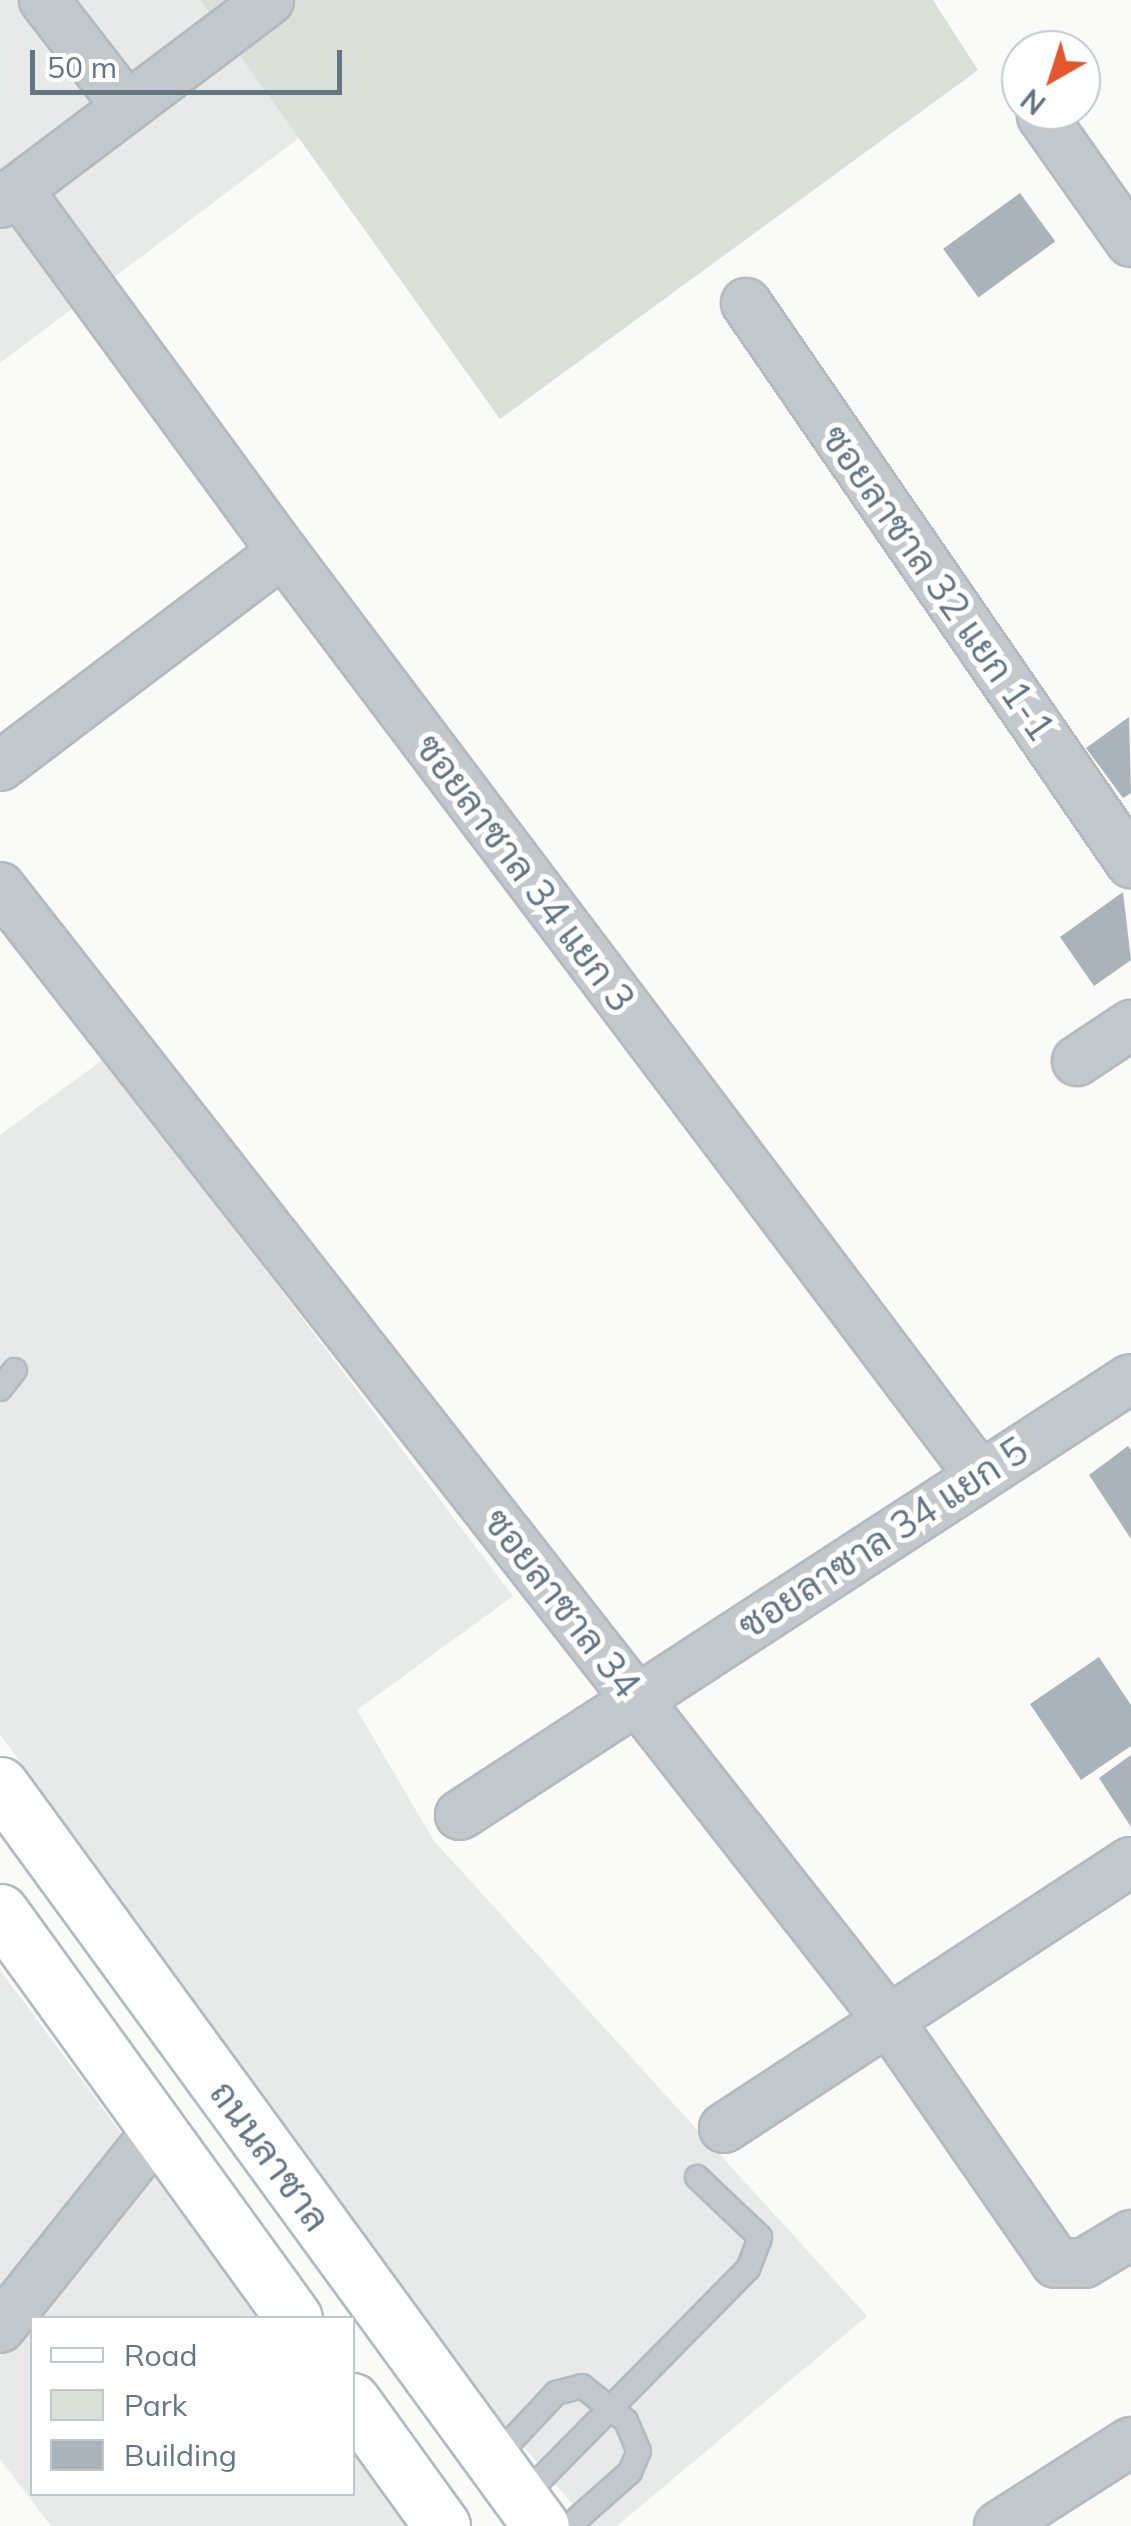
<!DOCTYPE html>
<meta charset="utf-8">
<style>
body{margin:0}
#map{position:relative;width:1131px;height:2526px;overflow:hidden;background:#fafaf8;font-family:Mulish,Sarabun,sans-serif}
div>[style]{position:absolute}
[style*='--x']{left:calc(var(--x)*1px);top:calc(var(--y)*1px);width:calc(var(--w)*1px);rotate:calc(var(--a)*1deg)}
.built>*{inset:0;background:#e8e9e9}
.green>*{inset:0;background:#dadfd7}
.building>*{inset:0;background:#aab3b9;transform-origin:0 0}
.roads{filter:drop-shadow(2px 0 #b3babf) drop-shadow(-2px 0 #b3babf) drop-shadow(0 2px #b3babf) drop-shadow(0 -2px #b3babf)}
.lane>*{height:22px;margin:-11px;padding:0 11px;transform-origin:11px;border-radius:11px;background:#c3c8cc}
.street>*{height:48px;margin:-24px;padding:0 24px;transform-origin:24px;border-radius:24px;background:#c3c8cc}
.secondary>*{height:55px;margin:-27.5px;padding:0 27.5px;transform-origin:27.5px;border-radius:27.5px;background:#fff}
span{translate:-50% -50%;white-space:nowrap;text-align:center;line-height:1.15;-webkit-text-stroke:10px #fff;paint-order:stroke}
.street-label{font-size:38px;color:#657683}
.legend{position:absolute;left:30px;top:2316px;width:325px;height:180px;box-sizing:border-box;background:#fff;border:2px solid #c1c8cd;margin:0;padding:12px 18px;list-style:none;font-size:30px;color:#657683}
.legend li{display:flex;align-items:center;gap:20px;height:50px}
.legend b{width:50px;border:2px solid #c1c8cd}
.north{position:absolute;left:1001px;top:30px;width:100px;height:100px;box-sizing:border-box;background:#fff;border:2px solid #c1c8cd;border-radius:50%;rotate:219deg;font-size:28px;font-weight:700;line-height:40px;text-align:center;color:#657683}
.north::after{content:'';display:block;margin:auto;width:35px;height:45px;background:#e4572e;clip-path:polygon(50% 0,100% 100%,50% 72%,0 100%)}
.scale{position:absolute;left:30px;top:50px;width:312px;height:45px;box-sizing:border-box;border:5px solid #657683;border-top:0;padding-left:12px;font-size:30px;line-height:35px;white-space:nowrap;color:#657683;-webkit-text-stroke:8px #fff;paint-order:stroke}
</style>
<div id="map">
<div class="built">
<i style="clip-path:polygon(0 0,200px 0,299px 138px,0 363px)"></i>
<i style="clip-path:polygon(105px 1058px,513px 1596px,357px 1710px,434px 1841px,867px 2316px,617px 2526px,591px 2526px,485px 2401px,0 1734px,0 1135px)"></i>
<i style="clip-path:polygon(0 1970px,259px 2318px,32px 2318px,32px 2494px,352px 2494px,353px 2444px,413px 2526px,51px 2526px,0 2459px)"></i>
</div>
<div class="green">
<i style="clip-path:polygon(200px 0,933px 0,978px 70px,500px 419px)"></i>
</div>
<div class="building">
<i style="left:1020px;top:193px;width:60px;height:95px;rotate:54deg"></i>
<i style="clip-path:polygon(1129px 717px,1131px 793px,1123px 798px,1086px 748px)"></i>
<i style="clip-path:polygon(1123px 892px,1131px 960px,1094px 986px,1060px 937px)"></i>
<i style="clip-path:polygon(1128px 1446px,1131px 1450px,1131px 1539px,1089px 1475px)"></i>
<i style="clip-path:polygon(1099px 1657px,1131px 1705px,1131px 1746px,1081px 1780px,1030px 1704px)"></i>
<i style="clip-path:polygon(1131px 1755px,1131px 1827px,1099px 1778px)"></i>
</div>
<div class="roads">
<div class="lane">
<i style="--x:0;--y:1389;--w:24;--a:-52"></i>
<i style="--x:494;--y:2459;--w:91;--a:-46.8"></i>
<i style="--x:556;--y:2393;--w:27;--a:-15"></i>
<i style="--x:582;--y:2386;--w:56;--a:38.5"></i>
<i style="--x:626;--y:2421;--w:33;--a:67"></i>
<i style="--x:639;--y:2451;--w:23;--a:113"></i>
<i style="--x:630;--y:2472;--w:81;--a:138.5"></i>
<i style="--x:521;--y:2499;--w:323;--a:-45.4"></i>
<i style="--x:748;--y:2269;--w:34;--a:-69"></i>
<i style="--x:760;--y:2237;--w:87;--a:-136.4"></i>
</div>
<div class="street">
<i style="--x:44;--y:0;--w:135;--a:52.2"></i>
<i style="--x:1042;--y:116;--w:154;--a:54.8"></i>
<i style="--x:18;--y:190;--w:449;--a:53.8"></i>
<i style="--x:0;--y:203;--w:337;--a:-37"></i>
<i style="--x:746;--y:303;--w:680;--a:55.49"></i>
<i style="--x:0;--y:766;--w:355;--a:-37.1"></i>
<i style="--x:283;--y:552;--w:1157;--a:52.97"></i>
<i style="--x:0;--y:887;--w:1440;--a:51.91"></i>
<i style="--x:888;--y:2020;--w:295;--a:55.3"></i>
<i style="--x:1056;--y:2263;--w:28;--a:0"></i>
<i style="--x:1084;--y:2263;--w:55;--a:-30.8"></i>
<i style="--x:1077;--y:1061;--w:65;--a:-33.7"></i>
<i style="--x:460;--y:1815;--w:799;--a:-33.05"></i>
<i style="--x:724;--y:2128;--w:486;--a:-33.2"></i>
<i style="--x:0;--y:2328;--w:255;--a:-51.4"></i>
<i style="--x:999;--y:2526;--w:156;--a:-32.5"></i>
</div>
<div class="secondary">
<i style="--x:0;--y:1785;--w:917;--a:53.87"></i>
<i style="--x:0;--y:1912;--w:501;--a:54.09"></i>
<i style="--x:352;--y:2401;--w:154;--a:54.2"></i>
</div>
</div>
<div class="street-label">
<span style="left:938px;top:583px;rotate:55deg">ซอยลาซาล 32 แยก 1-1</span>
<span style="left:525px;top:873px;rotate:53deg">ซอยลาซาล 34 แยก 3</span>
<span style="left:883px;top:1538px;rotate:-33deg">ซอยลาซาล 34 แยก 5</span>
<span style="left:562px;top:1603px;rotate:52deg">ซอยลาซาล 34</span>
<span style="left:270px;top:2156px;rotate:54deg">ถนนลาซาล</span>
</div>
<ul class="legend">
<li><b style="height:12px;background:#fff"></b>Road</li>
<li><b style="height:28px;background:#dadfd7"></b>Park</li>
<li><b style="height:28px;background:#aab3b9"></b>Building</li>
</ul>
<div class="north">N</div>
<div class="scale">50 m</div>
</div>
